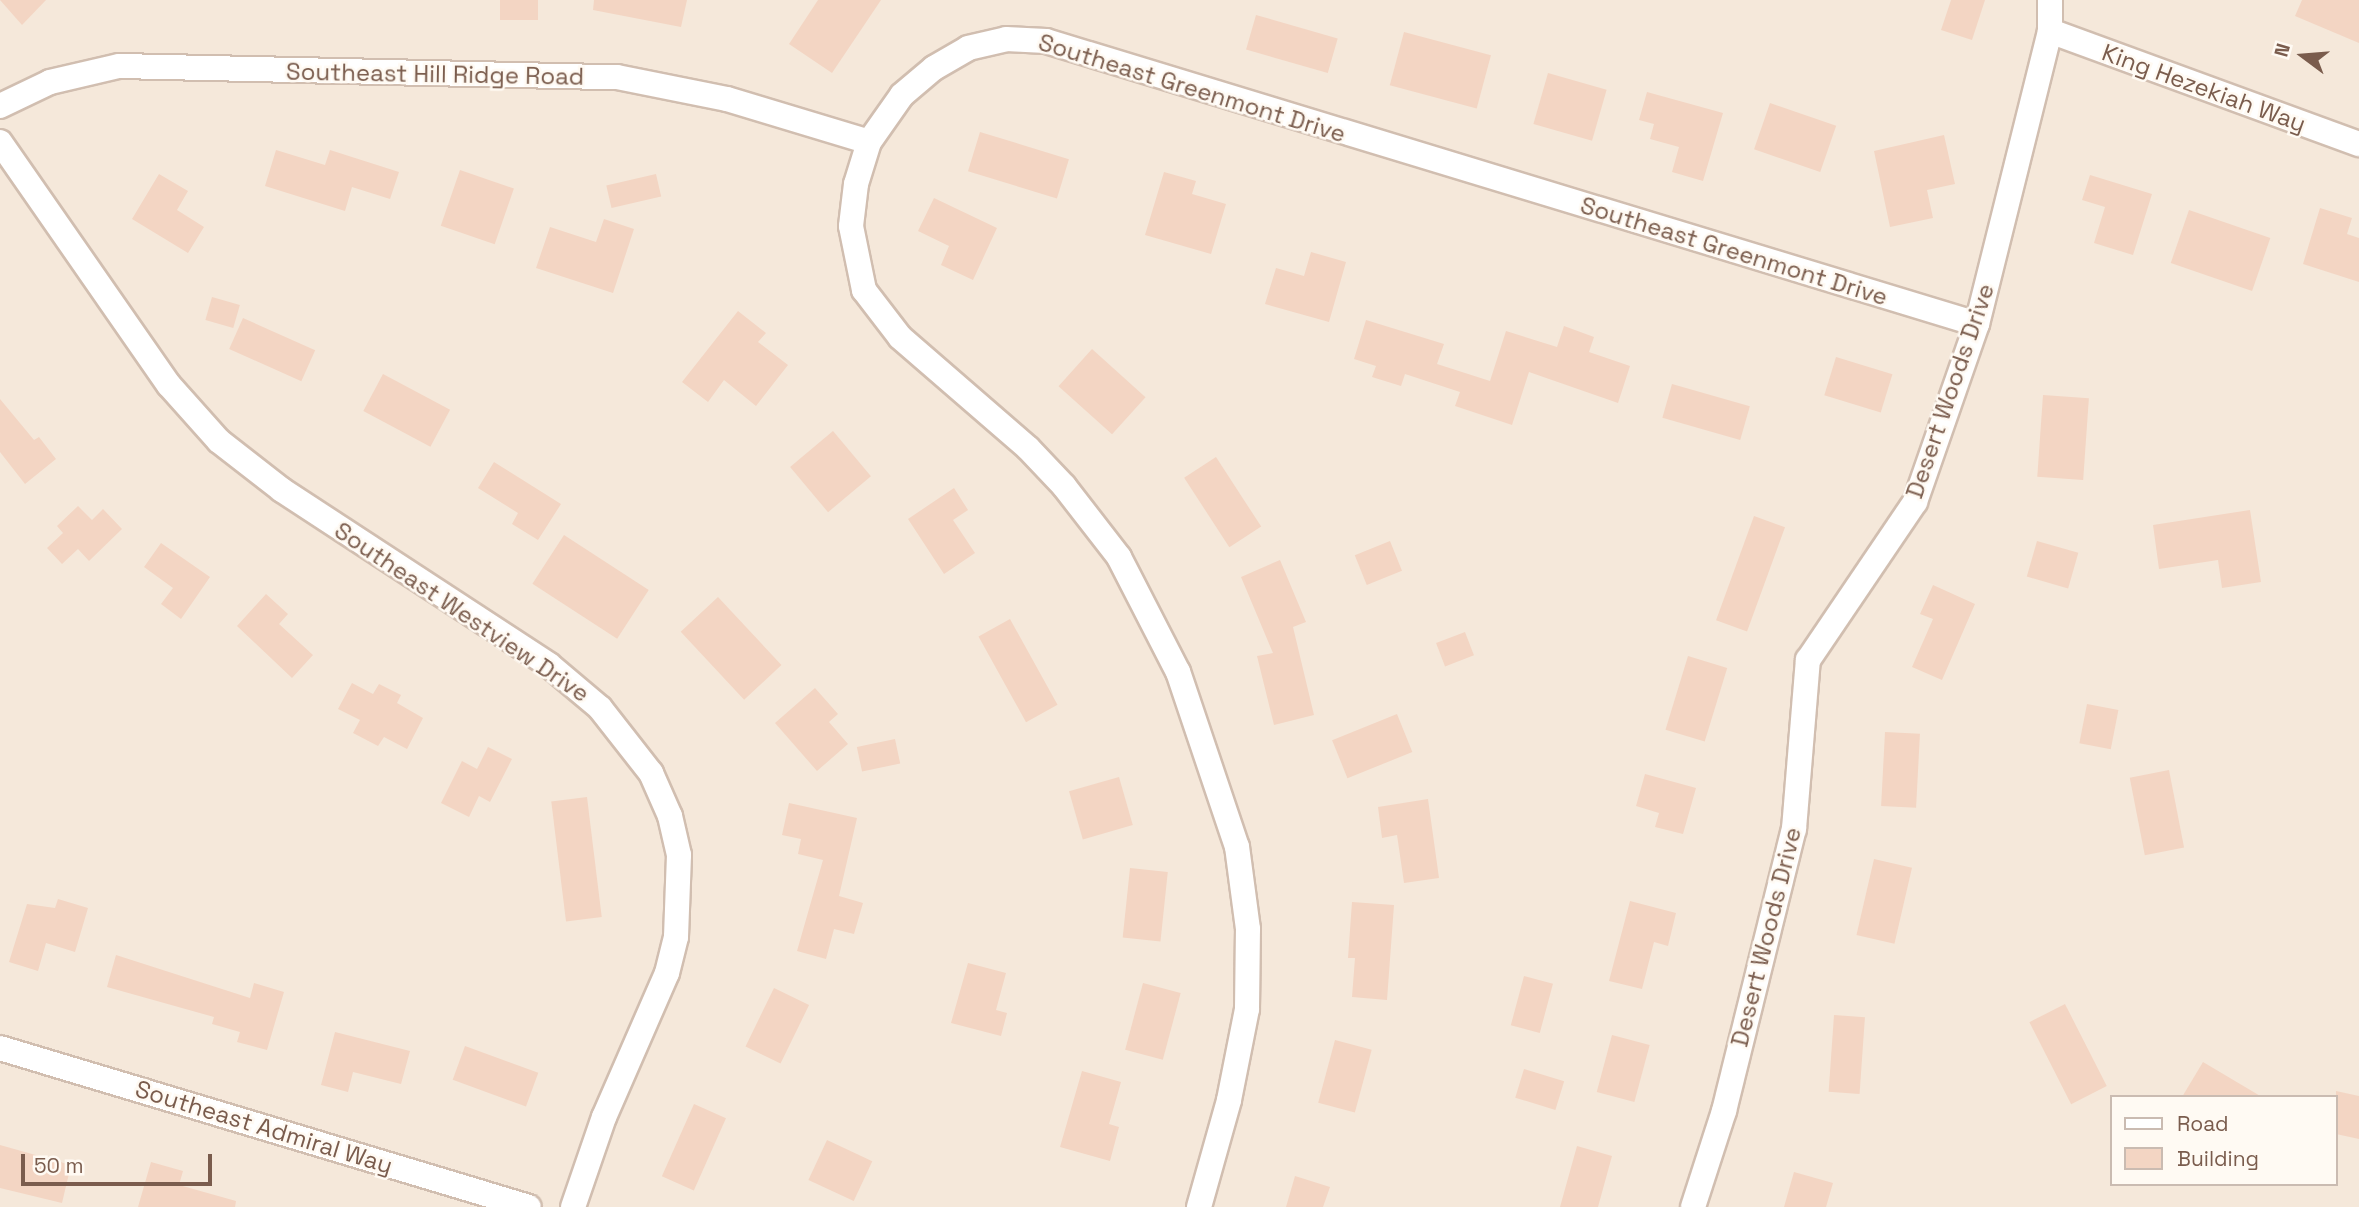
<!DOCTYPE html>
<style>
body{margin:0}
#map{position:relative;width:2359px;height:1207px;overflow:hidden;background:#fdf6ec;font-family:"Space Grotesk",sans-serif}
div>[style]{position:absolute}
[style*='--x']{left:calc(var(--x)*1px);top:calc(var(--y)*1px);width:calc(var(--w)*1px);rotate:calc(var(--a)*1deg)}
.residential>*{inset:0;background:#f5e8da}
.building>*{inset:0;background:#f3d5c3;transform-origin:0 0}
.roads{filter:drop-shadow(2px 0 #d1beb0) drop-shadow(-2px 0 #d1beb0) drop-shadow(0 2px #d1beb0) drop-shadow(0 -2px #d1beb0)}
.minor>*{height:24px;margin:-12px;padding:0 12px;transform-origin:12px;border-radius:12px;background:#fff}
span{translate:-50% -50%;white-space:nowrap;text-align:center;line-height:1.15;-webkit-text-stroke:5px #fffaf3;paint-order:stroke}
.street-label{font-size:24px;color:#7a5c4d}
.legend{position:absolute;left:2110px;top:1095px;width:228px;height:91px;box-sizing:border-box;background:#fffaf3;border:2px solid #cabbb1;margin:0;padding:9px 12px;list-style:none;font-size:21px;color:#7a5c4d}
.legend li{display:flex;align-items:center;gap:14px;height:35px}
.legend b{width:35px;border:2px solid #cabbb1}
.north{position:absolute;left:2268px;top:21px;width:70px;height:70px;-webkit-text-stroke:5px #fffaf3;paint-order:stroke;rotate:286deg;font-size:19px;font-weight:700;line-height:28px;text-align:center;color:#7a5c4d}
.north::after{content:'';display:block;margin:auto;width:24px;height:32px;background:#7a5c4d;clip-path:polygon(50% 0,100% 100%,50% 72%,0 100%)}
.scale{position:absolute;left:21px;top:1154px;width:191px;height:32px;box-sizing:border-box;border:4px solid #7a5c4d;border-top:0;padding-left:9px;font-size:21px;line-height:24px;white-space:nowrap;color:#7a5c4d;-webkit-text-stroke:5px #fffaf3;paint-order:stroke}
</style>
<div id="map">
<div class="residential">
<i style="clip-path:polygon(evenodd,0 0,2359px 0,2359px 1207px,0 1207px,0 0,2112px 1097px,2336px 1097px,2336px 1184px,2112px 1184px,2112px 1097px)"></i>
</div>
<div class="building">
<i style="clip-path:polygon(0 0,46px 0,22px 25px)"></i>
<i style="left:500px;top:0;width:38px;height:20px"></i>
<i style="clip-path:polygon(594px 0,687px 0,681px 27px,593px 10px)"></i>
<i style="clip-path:polygon(818px 0,881px 0,832px 73px,789px 44px)"></i>
<i style="clip-path:polygon(1951px 0,1985px 0,1972px 40px,1941px 30px)"></i>
<i style="clip-path:polygon(2302px 0,2359px 0,2359px 43px,2295px 16px)"></i>
<i style="left:1256px;top:15px;width:85px;height:36px;rotate:16deg"></i>
<i style="left:1404px;top:32px;width:90px;height:55px;rotate:15deg"></i>
<i style="left:1548px;top:73px;width:61px;height:53px;rotate:16deg"></i>
<i style="clip-path:polygon(1647px 92px,1723px 113px,1703px 181px,1672px 172px,1679px 147px,1650px 139px,1654px 124px,1639px 120px)"></i>
<i style="left:1770px;top:103px;width:70px;height:49px;rotate:19deg"></i>
<i style="left:980px;top:132px;width:93px;height:41px;rotate:17deg"></i>
<i style="clip-path:polygon(1944px 135px,1955px 184px,1927px 190px,1933px 218px,1890px 227px,1874px 151px)"></i>
<i style="clip-path:polygon(276px 150px,325px 165px,330px 150px,399px 172px,390px 199px,352px 187px,345px 211px,265px 186px)"></i>
<i style="left:460px;top:170px;width:57px;height:59px;rotate:19deg"></i>
<i style="clip-path:polygon(1164px 172px,1196px 181px,1192px 194px,1226px 204px,1211px 254px,1145px 235px)"></i>
<i style="clip-path:polygon(159px 174px,188px 191px,177px 210px,204px 227px,188px 253px,132px 219px)"></i>
<i style="left:656px;top:174px;width:23px;height:51px;rotate:77deg"></i>
<i style="clip-path:polygon(2090px 175px,2152px 194px,2133px 255px,2094px 243px,2105px 207px,2082px 200px)"></i>
<i style="clip-path:polygon(934px 198px,997px 228px,973px 280px,941px 265px,949px 246px,918px 231px)"></i>
<i style="clip-path:polygon(2320px 208px,2352px 218px,2347px 234px,2359px 238px,2359px 282px,2303px 264px)"></i>
<i style="left:2189px;top:210px;width:86px;height:56px;rotate:19deg"></i>
<i style="clip-path:polygon(604px 219px,634px 229px,613px 293px,536px 268px,550px 227px,596px 242px)"></i>
<i style="clip-path:polygon(1311px 252px,1346px 262px,1329px 322px,1265px 304px,1276px 268px,1304px 276px)"></i>
<i style="left:212px;top:297px;width:29px;height:24px;rotate:16deg"></i>
<i style="clip-path:polygon(738px 311px,766px 333px,758px 342px,788px 365px,756px 406px,724px 380px,708px 402px,682px 382px)"></i>
<i style="left:243px;top:318px;width:79px;height:34px;rotate:24deg"></i>
<i style="clip-path:polygon(1366px 320px,1444px 344px,1437px 364px,1490px 381px,1506px 331px,1557px 347px,1564px 326px,1594px 337px,1589px 352px,1630px 366px,1618px 403px,1529px 372px,1512px 425px,1455px 406px,1460px 392px,1405px 374px,1401px 386px,1372px 377px,1376px 366px,1354px 359px)"></i>
<i style="left:1092px;top:349px;width:72px;height:50px;rotate:42deg"></i>
<i style="left:1836px;top:357px;width:59px;height:40px;rotate:17deg"></i>
<i style="left:383px;top:374px;width:76px;height:42px;rotate:28deg"></i>
<i style="left:1672px;top:384px;width:81px;height:35px;rotate:16deg"></i>
<i style="left:2043px;top:395px;width:46px;height:82px;rotate:4deg"></i>
<i style="clip-path:polygon(0 399px,34px 440px,39px 437px,56px 459px,25px 484px,0 452px)"></i>
<i style="left:833px;top:431px;width:59px;height:56px;rotate:50deg"></i>
<i style="left:1216px;top:457px;width:83px;height:38px;rotate:57deg"></i>
<i style="clip-path:polygon(494px 462px,561px 504px,538px 540px,512px 524px,518px 513px,478px 488px)"></i>
<i style="clip-path:polygon(954px 488px,968px 510px,953px 520px,975px 553px,944px 574px,908px 519px)"></i>
<i style="clip-path:polygon(78px 506px,92px 520px,103px 509px,122px 529px,89px 561px,78px 549px,62px 564px,47px 548px,63px 533px,57px 526px)"></i>
<i style="clip-path:polygon(2250px 510px,2261px 582px,2222px 588px,2218px 560px,2159px 569px,2153px 525px)"></i>
<i style="left:1754px;top:516px;width:33px;height:111px;rotate:20deg"></i>
<i style="left:564px;top:535px;width:101px;height:58px;rotate:33deg"></i>
<i style="left:1390px;top:541px;width:32px;height:38px;rotate:68deg"></i>
<i style="left:2037px;top:541px;width:43px;height:37px;rotate:16deg"></i>
<i style="clip-path:polygon(161px 543px,210px 577px,181px 619px,161px 604px,173px 588px,144px 567px)"></i>
<i style="clip-path:polygon(1280px 560px,1306px 622px,1293px 627px,1314px 715px,1274px 725px,1257px 656px,1273px 653px,1241px 577px)"></i>
<i style="clip-path:polygon(1933px 585px,1975px 604px,1942px 680px,1912px 667px,1933px 619px,1920px 614px)"></i>
<i style="clip-path:polygon(266px 594px,288px 614px,279px 624px,313px 655px,292px 678px,237px 626px)"></i>
<i style="left:718px;top:597px;width:93px;height:51px;rotate:47deg"></i>
<i style="left:1010px;top:619px;width:98px;height:36px;rotate:61deg"></i>
<i style="left:1465px;top:632px;width:25px;height:31px;rotate:69deg"></i>
<i style="left:1688px;top:656px;width:41px;height:77px;rotate:17deg"></i>
<i style="clip-path:polygon(352px 683px,373px 694px,379px 684px,401px 695px,397px 703px,423px 718px,407px 749px,384px 737px,378px 746px,353px 733px,360px 720px,338px 709px)"></i>
<i style="clip-path:polygon(815px 688px,838px 714px,829px 722px,848px 744px,817px 771px,775px 723px)"></i>
<i style="left:2087px;top:704px;width:32px;height:40px;rotate:11deg"></i>
<i style="left:1397px;top:714px;width:41px;height:70px;rotate:68deg"></i>
<i style="left:1885px;top:732px;width:35px;height:74px;rotate:3deg"></i>
<i style="left:895px;top:739px;width:25px;height:39px;rotate:78deg"></i>
<i style="clip-path:polygon(488px 747px,512px 759px,490px 802px,479px 796px,469px 817px,441px 803px,462px 761px,477px 769px)"></i>
<i style="left:2169px;top:770px;width:79px;height:40px;rotate:79deg"></i>
<i style="clip-path:polygon(1645px 774px,1696px 788px,1683px 834px,1655px 827px,1659px 813px,1636px 806px)"></i>
<i style="left:1119px;top:777px;width:50px;height:52px;rotate:74deg"></i>
<i style="left:587px;top:797px;width:121px;height:36px;rotate:83deg"></i>
<i style="clip-path:polygon(1428px 799px,1439px 878px,1404px 883px,1397px 835px,1382px 838px,1378px 807px)"></i>
<i style="clip-path:polygon(789px 803px,857px 818px,839px 896px,863px 903px,854px 934px,834px 929px,826px 959px,797px 951px,823px 860px,798px 854px,801px 839px,782px 835px)"></i>
<i style="left:1874px;top:859px;width:39px;height:78px;rotate:13deg"></i>
<i style="left:1130px;top:868px;width:38px;height:70px;rotate:6deg"></i>
<i style="clip-path:polygon(58px 899px,88px 908px,75px 952px,46px 943px,38px 971px,9px 962px,27px 904px,55px 908px)"></i>
<i style="clip-path:polygon(1630px 901px,1676px 913px,1668px 946px,1654px 942px,1642px 989px,1609px 981px)"></i>
<i style="clip-path:polygon(1352px 902px,1394px 905px,1387px 1000px,1352px 997px,1355px 958px,1348px 958px)"></i>
<i style="clip-path:polygon(116px 955px,250px 998px,254px 983px,284px 992px,267px 1050px,237px 1042px,240px 1032px,212px 1024px,214px 1017px,107px 987px)"></i>
<i style="clip-path:polygon(968px 963px,1006px 973px,996px 1010px,1007px 1013px,1001px 1036px,951px 1023px)"></i>
<i style="left:1524px;top:976px;width:30px;height:51px;rotate:15deg"></i>
<i style="left:1143px;top:983px;width:39px;height:69px;rotate:15deg"></i>
<i style="left:774px;top:988px;width:39px;height:65px;rotate:26deg"></i>
<i style="left:2065px;top:1004px;width:92px;height:40px;rotate:63deg"></i>
<i style="left:1834px;top:1015px;width:31px;height:77px;rotate:4deg"></i>
<i style="clip-path:polygon(335px 1032px,410px 1051px,401px 1084px,353px 1072px,348px 1092px,321px 1085px)"></i>
<i style="left:1612px;top:1035px;width:39px;height:59px;rotate:15deg"></i>
<i style="left:1335px;top:1040px;width:38px;height:65px;rotate:15deg"></i>
<i style="left:465px;top:1046px;width:78px;height:36px;rotate:20deg"></i>
<i style="clip-path:polygon(2203px 1062px,2262px 1097px,2182px 1097px)"></i>
<i style="left:1524px;top:1069px;width:42px;height:30px;rotate:17deg"></i>
<i style="clip-path:polygon(1082px 1071px,1121px 1082px,1109px 1124px,1119px 1127px,1110px 1161px,1060px 1147px)"></i>
<i style="clip-path:polygon(2336px 1091px,2359px 1096px,2359px 1139px,2336px 1134px)"></i>
<i style="left:694px;top:1104px;width:35px;height:79px;rotate:24deg"></i>
<i style="left:827px;top:1140px;width:50px;height:44px;rotate:25deg"></i>
<i style="clip-path:polygon(0 1145px,71px 1165px,62px 1203px,0 1188px)"></i>
<i style="clip-path:polygon(1577px 1146px,1612px 1156px,1598px 1207px,1560px 1207px)"></i>
<i style="clip-path:polygon(151px 1162px,183px 1171px,179px 1185px,236px 1201px,235px 1207px,138px 1207px)"></i>
<i style="clip-path:polygon(1794px 1172px,1833px 1183px,1826px 1207px,1784px 1207px)"></i>
<i style="clip-path:polygon(1295px 1176px,1330px 1187px,1323px 1207px,1286px 1207px)"></i>
</div>
<div class="roads">
<div class="minor">
<i style="--x:2050;--y:31;--w:329;--a:20.1"></i>
<i style="--x:0;--y:106;--w:55;--a:-25.6"></i>
<i style="--x:50;--y:82;--w:71;--a:-13.1"></i>
<i style="--x:119;--y:66;--w:498;--a:1.3"></i>
<i style="--x:617;--y:77;--w:112;--a:11.3"></i>
<i style="--x:727;--y:99;--w:148;--a:16.8"></i>
<i style="--x:0;--y:142;--w:296;--a:55.2"></i>
<i style="--x:169;--y:385;--w:75;--a:48.2"></i>
<i style="--x:219;--y:441;--w:80;--a:37.9"></i>
<i style="--x:282;--y:490;--w:319;--a:33.2"></i>
<i style="--x:549;--y:665;--w:67;--a:40.1"></i>
<i style="--x:600;--y:708;--w:83;--a:51.9"></i>
<i style="--x:651;--y:773;--w:47;--a:66.2"></i>
<i style="--x:670;--y:816;--w:40;--a:77"></i>
<i style="--x:679;--y:855;--w:82;--a:92.1"></i>
<i style="--x:676;--y:937;--w:37;--a:104"></i>
<i style="--x:667;--y:973;--w:157;--a:113.6"></i>
<i style="--x:604;--y:1117;--w:95;--a:109"></i>
<i style="--x:0;--y:1048;--w:552;--a:16.73"></i>
<i style="--x:1199;--y:1207;--w:111;--a:-74.3"></i>
<i style="--x:1229;--y:1100;--w:93;--a:-78.8"></i>
<i style="--x:1247;--y:1009;--w:80;--a:-89.3"></i>
<i style="--x:1248;--y:929;--w:83;--a:-97.6"></i>
<i style="--x:1237;--y:847;--w:185;--a:-108.6"></i>
<i style="--x:1178;--y:672;--w:129;--a:-117.2"></i>
<i style="--x:1119;--y:557;--w:90;--a:-127.8"></i>
<i style="--x:1064;--y:486;--w:52;--a:-133.5"></i>
<i style="--x:1028;--y:448;--w:169;--a:-139.1"></i>
<i style="--x:900;--y:337;--w:59;--a:-127.5"></i>
<i style="--x:864;--y:290;--w:65;--a:-101.5"></i>
<i style="--x:851;--y:226;--w:42;--a:-83.2"></i>
<i style="--x:856;--y:184;--w:44;--a:-72.8"></i>
<i style="--x:869;--y:142;--w:57;--a:-54.9"></i>
<i style="--x:902;--y:95;--w:42;--a:-40.2"></i>
<i style="--x:934;--y:68;--w:39;--a:-30"></i>
<i style="--x:968;--y:48;--w:39;--a:-13"></i>
<i style="--x:1006;--y:39;--w:40;--a:2.9"></i>
<i style="--x:1046;--y:41;--w:973;--a:16.91"></i>
<i style="--x:1693;--y:1207;--w:101;--a:-72.1"></i>
<i style="--x:1724;--y:1111;--w:291;--a:-76.1"></i>
<i style="--x:1794;--y:829;--w:170;--a:-85.3"></i>
<i style="--x:1808;--y:660;--w:191;--a:-55.9"></i>
<i style="--x:1915;--y:502;--w:188;--a:-70.8"></i>
<i style="--x:1977;--y:324;--w:302;--a:-76"></i>
<i style="--x:2050;--y:31;--w:31;--a:-90"></i>
</div>
</div>
<div class="street-label">
<span style="left:435px;top:74px;rotate:1deg">Southeast Hill Ridge Road</span>
<span style="left:1192px;top:88px;rotate:17deg">Southeast Greenmont Drive</span>
<span style="left:2204px;top:88px;rotate:20deg">King Hezekiah Way</span>
<span style="left:1734px;top:251px;rotate:17deg">Southeast Greenmont Drive</span>
<span style="left:1950px;top:391px;rotate:-71deg">Desert Woods Drive</span>
<span style="left:462px;top:612px;rotate:34deg">Southeast Westview Drive</span>
<span style="left:1766px;top:937px;rotate:-76deg">Desert Woods Drive</span>
<span style="left:264px;top:1127px;rotate:17deg">Southeast Admiral Way</span>
</div>
<ul class="legend">
<li><b style="height:9px;background:#fff"></b>Road</li>
<li><b style="height:19px;background:#f3d5c3"></b>Building</li>
</ul>
<div class="north">N</div>
<div class="scale">50 m</div>
</div>
